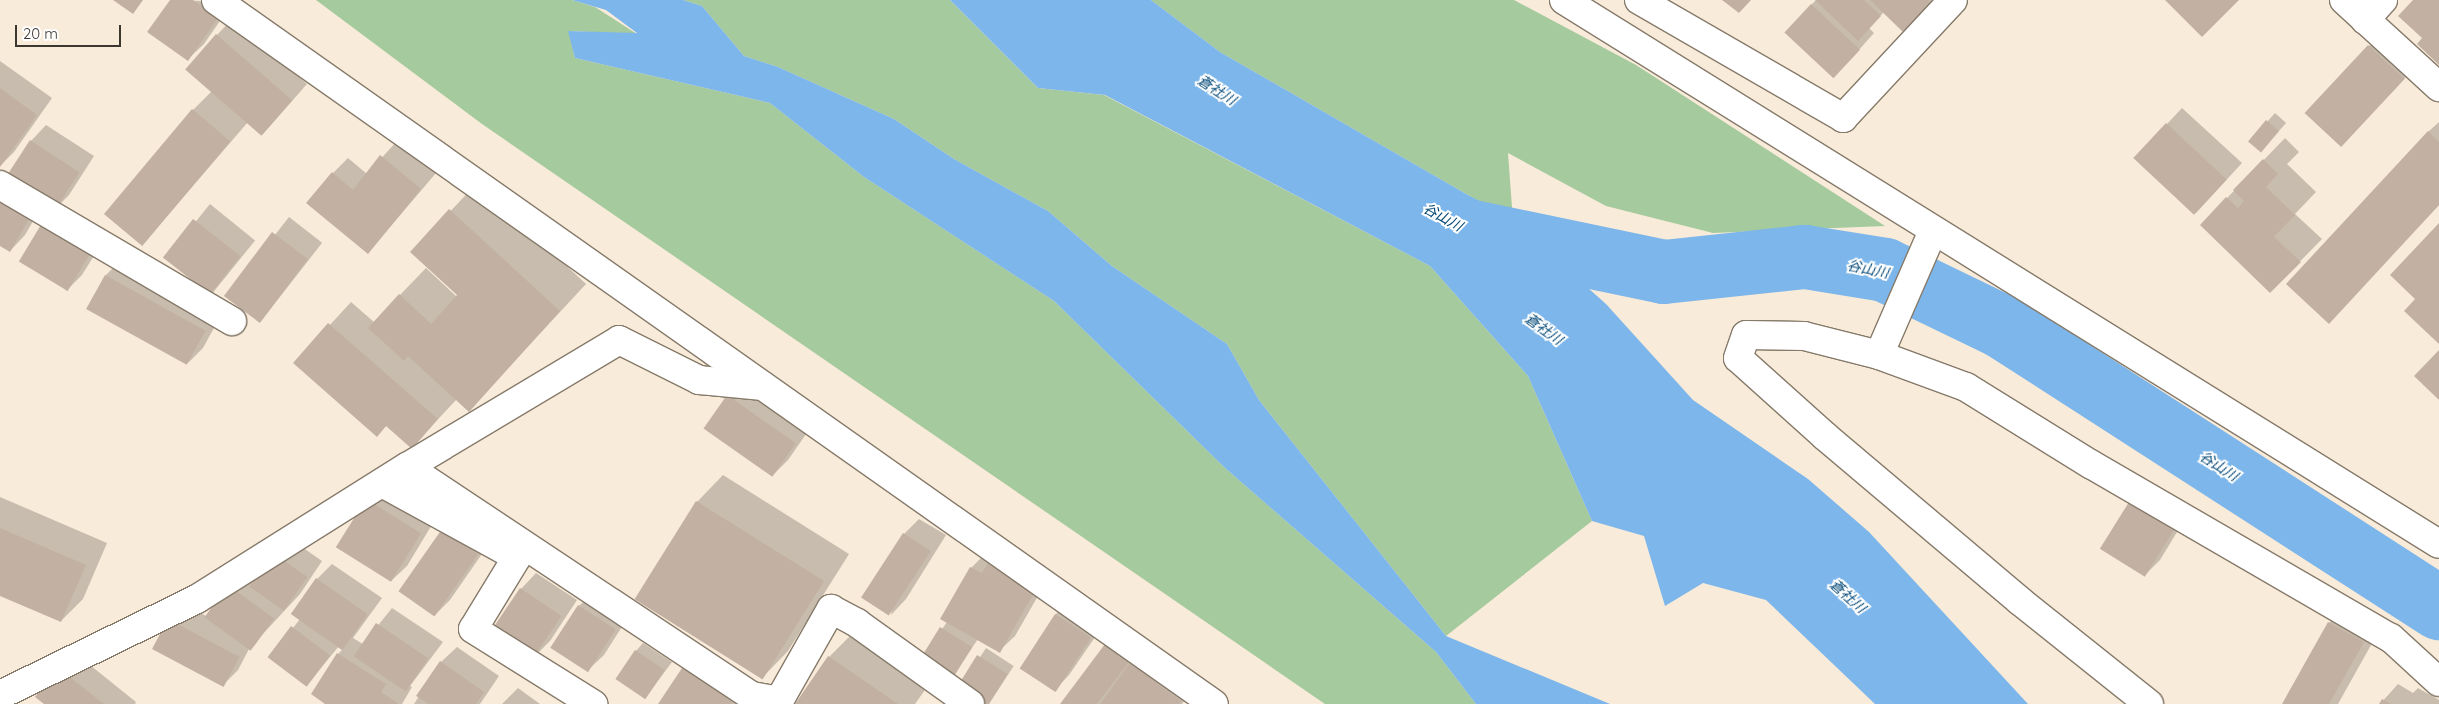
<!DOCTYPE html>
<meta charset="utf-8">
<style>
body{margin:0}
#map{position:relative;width:2439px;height:704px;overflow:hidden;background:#f9ebd9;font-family:Quicksand,"Noto Sans JP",sans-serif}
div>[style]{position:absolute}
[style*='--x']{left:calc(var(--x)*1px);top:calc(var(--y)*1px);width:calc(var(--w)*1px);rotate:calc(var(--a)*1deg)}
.green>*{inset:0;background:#a4ca9e}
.water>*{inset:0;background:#7cb6eb}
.shadow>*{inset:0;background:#0003;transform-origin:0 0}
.river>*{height:64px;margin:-32px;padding:0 32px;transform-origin:32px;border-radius:32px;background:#7cb6eb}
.building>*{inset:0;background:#c2b1a3;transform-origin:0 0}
.roads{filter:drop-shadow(1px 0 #867a6a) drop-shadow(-1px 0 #867a6a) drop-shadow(0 1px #867a6a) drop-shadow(0 -1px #867a6a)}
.street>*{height:28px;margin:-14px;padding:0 14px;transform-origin:14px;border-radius:14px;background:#fff}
.secondary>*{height:28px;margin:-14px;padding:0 14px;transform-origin:14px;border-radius:14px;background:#fff}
span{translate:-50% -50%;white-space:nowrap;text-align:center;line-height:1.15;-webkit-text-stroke:4px #fff;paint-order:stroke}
.water-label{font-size:14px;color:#004776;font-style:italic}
.scale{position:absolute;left:15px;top:25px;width:106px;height:22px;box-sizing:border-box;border:2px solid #3c3630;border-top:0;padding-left:6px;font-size:15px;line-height:18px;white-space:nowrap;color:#3c3630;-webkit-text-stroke:4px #fff;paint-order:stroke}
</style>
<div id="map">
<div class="green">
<i style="clip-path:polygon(316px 0,572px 0,595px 7px,637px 34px,569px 31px,575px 58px,770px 103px,864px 177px,1054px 301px,1224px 467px,1436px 652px,1476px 704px,1325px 704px,482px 124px)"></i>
<i style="clip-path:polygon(683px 0,950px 0,1038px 88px,1104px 95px,1430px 266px,1528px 376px,1592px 521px,1446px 636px,1259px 400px,1227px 344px,1112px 266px,1048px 211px,954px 159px,894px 119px,778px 67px,744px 56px,702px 6px)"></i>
<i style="clip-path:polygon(1151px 0,1514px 0,1636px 65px,1885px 226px,1713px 233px,1606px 206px,1508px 153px,1513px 221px,1220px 52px)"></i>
</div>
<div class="water">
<i style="clip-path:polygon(572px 0,683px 0,702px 6px,744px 56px,778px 67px,894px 119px,954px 159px,1048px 211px,1112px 266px,1227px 344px,1259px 400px,1446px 636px,1610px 704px,1476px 704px,1436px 652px,1224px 467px,1054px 301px,864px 177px,770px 103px,575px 58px,568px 31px,637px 33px,606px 10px)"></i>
<i style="clip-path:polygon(950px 0,1151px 0,1220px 52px,1513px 221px,1606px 304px,1693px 400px,1808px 479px,1869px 532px,2028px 704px,1875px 704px,1766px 600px,1703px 583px,1665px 606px,1644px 536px,1592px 521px,1528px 376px,1430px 266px,1105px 95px,1038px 88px)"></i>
</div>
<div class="shadow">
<i style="clip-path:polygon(172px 0,233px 2px,204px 44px,188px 59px)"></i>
<i style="clip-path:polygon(1816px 0,1935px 0,1904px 32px,1884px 12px,1869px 28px,1874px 33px,1849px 61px,1811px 5px)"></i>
<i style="clip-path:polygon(232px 19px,307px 84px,263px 134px,248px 122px,143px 244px,193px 110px,212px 91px,217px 35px)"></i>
<i style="clip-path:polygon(2384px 30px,2419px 63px,2356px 130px,2306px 113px)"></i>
<i style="clip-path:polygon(0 61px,52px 98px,14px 152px,0 166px)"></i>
<i style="clip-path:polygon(2182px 108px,2242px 163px,2196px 213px,2167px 124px)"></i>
<i style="left:2275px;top:113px;width:15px;height:37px;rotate:42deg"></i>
<i style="clip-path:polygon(2439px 122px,2439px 205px,2329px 322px,2428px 132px)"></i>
<i style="clip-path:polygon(46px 125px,94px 156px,69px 195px,57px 207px,105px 238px,82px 275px,66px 291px,43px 223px,43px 204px,25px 235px,10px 251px,0 245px,0 181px,5px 181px,31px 141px)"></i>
<i style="clip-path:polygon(2285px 138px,2299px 152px,2287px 164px,2316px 192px,2295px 214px,2322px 239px,2270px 292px,2201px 225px)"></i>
<i style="clip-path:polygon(397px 141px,436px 173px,368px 253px,333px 173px,348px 158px,367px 174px)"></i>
<i style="clip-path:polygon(477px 183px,586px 284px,469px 410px,457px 399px,412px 447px,387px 425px,377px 435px,295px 363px,351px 302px,374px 322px,426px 268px,457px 297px,459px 295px,412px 252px)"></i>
<i style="left:210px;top:204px;width:58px;height:70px;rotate:39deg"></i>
<i style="left:289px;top:217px;width:42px;height:100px;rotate:38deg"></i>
<i style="clip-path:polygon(121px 260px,221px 315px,203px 348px,188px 363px,88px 308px,106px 275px)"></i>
<i style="clip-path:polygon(743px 381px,811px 427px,788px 460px,773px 475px,728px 396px)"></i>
<i style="clip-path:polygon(723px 475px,849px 554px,788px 651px,762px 678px,636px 599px,697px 502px)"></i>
<i style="clip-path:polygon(383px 485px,436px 518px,407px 566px,391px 581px,338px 548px)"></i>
<i style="clip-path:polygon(2146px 487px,2188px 514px,2160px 560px,2145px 575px,2101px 549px)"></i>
<i style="clip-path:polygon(0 497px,107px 543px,83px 599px,61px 621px,0 594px)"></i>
<i style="clip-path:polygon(919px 519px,946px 535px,906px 599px,891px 615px,904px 534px)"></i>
<i style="clip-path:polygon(443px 530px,493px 538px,450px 600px,435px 615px)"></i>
<i style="clip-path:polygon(289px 538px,322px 561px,300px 594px,249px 649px,238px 670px,223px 685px,154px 648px,185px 604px,206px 616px,244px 570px,257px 579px)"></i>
<i style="clip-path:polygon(987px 552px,1050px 575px,1015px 636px,999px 651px,978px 639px,952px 677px,922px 658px,947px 622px,942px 619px,971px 568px)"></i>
<i style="clip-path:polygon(332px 564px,382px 598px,353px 638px,363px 644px,392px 608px,443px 642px,410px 686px,412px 687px,402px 704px,328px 704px,338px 654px,343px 649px,339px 646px,307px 685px,270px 657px,300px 619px,317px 579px)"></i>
<i style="clip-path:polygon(536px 573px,577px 600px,550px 641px,534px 657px,521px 589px)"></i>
<i style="clip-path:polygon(595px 591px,630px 614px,604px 655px,588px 670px,579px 606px)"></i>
<i style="clip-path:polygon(1072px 599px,1106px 621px,1069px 675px,1054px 691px,1021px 668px,1056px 614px)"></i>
<i style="clip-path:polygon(2351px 601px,2385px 620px,2338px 704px,2283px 704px,2329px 623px)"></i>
<i style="clip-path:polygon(851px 635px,927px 687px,915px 704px,797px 704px,829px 657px)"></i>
<i style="clip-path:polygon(643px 643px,672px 662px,646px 697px,636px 651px)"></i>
<i style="clip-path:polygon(457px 647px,499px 676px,480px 704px,414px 704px,441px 662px)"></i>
<i style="left:986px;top:648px;width:33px;height:47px;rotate:33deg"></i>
<i style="clip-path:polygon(1147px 648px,1196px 685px,1182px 704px,1061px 704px)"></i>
<i style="clip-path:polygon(75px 653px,136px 702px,135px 704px,46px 704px)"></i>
<i style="clip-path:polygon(699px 653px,748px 686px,736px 704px,660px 704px,683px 669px)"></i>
<i style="clip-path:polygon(2398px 684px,2413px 693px,2418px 688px,2439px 700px,2439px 704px,2380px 704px)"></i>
<i style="clip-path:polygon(518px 688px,540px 704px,502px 704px)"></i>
</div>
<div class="river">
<i style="--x:1458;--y:226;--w:11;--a:27"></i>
<i style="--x:1468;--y:231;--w:200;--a:11.8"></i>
<i style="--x:1664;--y:272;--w:142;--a:-6.1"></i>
<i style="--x:1805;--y:257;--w:81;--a:9.2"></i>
<i style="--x:1885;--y:270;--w:131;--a:25.8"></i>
<i style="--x:2003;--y:327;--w:519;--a:32.8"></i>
</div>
<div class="building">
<i style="clip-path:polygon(113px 0,143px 0,133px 14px)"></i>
<i style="clip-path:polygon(170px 0,193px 0,218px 18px,188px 61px,147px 32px)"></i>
<i style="clip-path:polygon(1722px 0,1751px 0,1739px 13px)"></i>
<i style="clip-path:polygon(1815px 0,1864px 0,1881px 16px,1858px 41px)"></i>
<i style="clip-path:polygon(1870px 0,1928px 0,1932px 4px,1904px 33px)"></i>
<i style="clip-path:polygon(2165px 0,2239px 0,2202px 37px)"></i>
<i style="clip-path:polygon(2413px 0,2439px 0,2439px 65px,2417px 44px,2422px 38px,2398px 16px)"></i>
<i style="left:1811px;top:4px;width:67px;height:39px;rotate:43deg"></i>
<i style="left:216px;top:34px;width:101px;height:47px;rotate:41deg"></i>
<i style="left:2368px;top:45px;width:50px;height:93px;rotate:43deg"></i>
<i style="clip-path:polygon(0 88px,37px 115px,0 167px)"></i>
<i style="left:192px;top:109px;width:50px;height:137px;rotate:40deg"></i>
<i style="left:2266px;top:120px;width:17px;height:28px;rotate:40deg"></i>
<i style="left:2166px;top:123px;width:83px;height:48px;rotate:43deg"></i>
<i style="clip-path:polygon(2428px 131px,2439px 142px,2439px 205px,2329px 324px,2286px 284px)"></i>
<i style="left:30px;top:140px;width:59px;height:48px;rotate:33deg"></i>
<i style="clip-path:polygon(380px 155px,421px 189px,368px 254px,306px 203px,332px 172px,353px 190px)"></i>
<i style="clip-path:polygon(2263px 159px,2278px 174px,2266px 187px,2295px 215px,2274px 237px,2301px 262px,2270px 293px,2200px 225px,2226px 197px,2238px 208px,2244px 201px,2233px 190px)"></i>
<i style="clip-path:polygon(0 203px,29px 219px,10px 252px,0 246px)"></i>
<i style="clip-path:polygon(449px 209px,560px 311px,469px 412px,408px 356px,404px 361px,368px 328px,399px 294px,431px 324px,457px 295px,410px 252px)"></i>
<i style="left:193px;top:219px;width:60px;height:49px;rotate:38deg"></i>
<i style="left:42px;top:223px;width:57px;height:45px;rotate:31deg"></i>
<i style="clip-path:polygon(2439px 223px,2439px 344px,2404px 311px,2415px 299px,2390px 275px)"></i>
<i style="left:272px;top:232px;width:45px;height:80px;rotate:37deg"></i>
<i style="left:105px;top:275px;width:115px;height:39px;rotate:29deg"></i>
<i style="clip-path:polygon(328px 323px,438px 419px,412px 449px,386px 426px,377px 437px,293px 363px)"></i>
<i style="clip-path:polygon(2439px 350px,2439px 400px,2414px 376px)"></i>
<i style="left:727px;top:395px;width:84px;height:41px;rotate:35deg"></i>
<i style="left:366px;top:499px;width:65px;height:57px;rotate:32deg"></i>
<i style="left:696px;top:501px;width:151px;height:116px;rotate:32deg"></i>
<i style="left:2129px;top:502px;width:53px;height:55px;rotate:32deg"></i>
<i style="clip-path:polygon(0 528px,86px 565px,61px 622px,0 596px)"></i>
<i style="left:442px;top:529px;width:44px;height:76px;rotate:35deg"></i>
<i style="left:903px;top:533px;width:33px;height:77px;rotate:33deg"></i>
<i style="left:273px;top:553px;width:42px;height:41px;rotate:35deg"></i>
<i style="clip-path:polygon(988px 563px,1035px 591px,1000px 653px,940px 619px,970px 567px,982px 573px)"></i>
<i style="left:316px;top:578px;width:63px;height:44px;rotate:35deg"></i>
<i style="left:228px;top:585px;width:57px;height:40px;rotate:36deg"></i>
<i style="left:520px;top:588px;width:50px;height:51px;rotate:34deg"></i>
<i style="left:578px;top:605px;width:45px;height:51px;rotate:33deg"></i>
<i style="left:1055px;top:614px;width:43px;height:65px;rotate:33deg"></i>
<i style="left:168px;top:619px;width:81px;height:34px;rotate:28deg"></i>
<i style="clip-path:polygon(2328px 622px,2364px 642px,2329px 704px,2282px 704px)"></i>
<i style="left:376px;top:623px;width:63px;height:40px;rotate:34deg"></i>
<i style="left:291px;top:626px;width:49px;height:39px;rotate:37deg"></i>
<i style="left:940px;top:627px;width:38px;height:37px;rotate:32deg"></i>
<i style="clip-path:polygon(1108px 640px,1132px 658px,1097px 704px,1060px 704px)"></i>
<i style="left:635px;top:650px;width:36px;height:35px;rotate:34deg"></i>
<i style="clip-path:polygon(337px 653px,386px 684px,381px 692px,399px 704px,325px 704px,311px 694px)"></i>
<i style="left:977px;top:655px;width:36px;height:37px;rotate:32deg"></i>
<i style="clip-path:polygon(828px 656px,898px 704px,795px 704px)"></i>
<i style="clip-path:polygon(440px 661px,484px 692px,476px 704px,429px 704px,416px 696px)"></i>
<i style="clip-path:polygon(1130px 663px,1181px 701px,1179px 704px,1100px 704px)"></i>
<i style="clip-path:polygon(58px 668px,104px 704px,44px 704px,35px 697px)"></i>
<i style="clip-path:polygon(682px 668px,733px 702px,732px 704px,658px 704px)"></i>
<i style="clip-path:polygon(2382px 699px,2391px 704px,2379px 704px)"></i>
</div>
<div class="roads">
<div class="street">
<i style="--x:1564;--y:0;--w:1030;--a:31.87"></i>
<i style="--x:1639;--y:0;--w:236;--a:30"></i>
<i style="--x:1843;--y:118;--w:161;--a:-47"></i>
<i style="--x:2344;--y:0;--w:129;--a:42.5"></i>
<i style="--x:2365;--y:20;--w:27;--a:-48"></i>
<i style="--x:0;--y:185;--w:269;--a:30.4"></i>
<i style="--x:1879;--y:355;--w:135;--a:-66.5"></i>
<i style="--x:407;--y:467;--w:414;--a:33.6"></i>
<i style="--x:752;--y:696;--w:27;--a:10"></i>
<i style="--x:779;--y:701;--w:106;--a:-60.5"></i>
<i style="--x:831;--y:609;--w:30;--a:28"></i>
<i style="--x:857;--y:623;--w:139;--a:35.6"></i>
<i style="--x:382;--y:483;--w:154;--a:28.7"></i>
<i style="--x:517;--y:557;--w:84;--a:121.4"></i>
<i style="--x:473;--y:629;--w:142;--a:32"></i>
<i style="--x:0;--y:695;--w:219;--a:-26"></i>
<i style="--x:197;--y:599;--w:248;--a:-32.2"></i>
<i style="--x:407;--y:467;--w:247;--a:-30.9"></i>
<i style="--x:619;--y:340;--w:89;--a:26.6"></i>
<i style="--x:699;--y:380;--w:64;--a:5.4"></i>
<i style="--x:2149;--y:704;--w:165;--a:-141.4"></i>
<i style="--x:2020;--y:601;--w:254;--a:-139.8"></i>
<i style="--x:1826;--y:437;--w:118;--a:-138.1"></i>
<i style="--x:1738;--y:358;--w:24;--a:-71"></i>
<i style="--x:1746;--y:335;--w:58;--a:1"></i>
<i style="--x:1804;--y:336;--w:77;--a:14.2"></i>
<i style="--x:1879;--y:355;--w:93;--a:20.2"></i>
<i style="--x:1966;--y:387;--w:148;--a:31.8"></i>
<i style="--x:2092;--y:465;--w:345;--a:30.1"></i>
<i style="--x:2391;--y:638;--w:65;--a:42.5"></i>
</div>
<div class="secondary">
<i style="--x:216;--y:0;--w:1221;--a:35.2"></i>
</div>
</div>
<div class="water-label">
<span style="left:1217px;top:90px;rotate:33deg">蒼社川</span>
<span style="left:1443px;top:217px;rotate:29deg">谷山川</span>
<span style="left:1868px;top:269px;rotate:12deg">谷山川</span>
<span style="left:1544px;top:329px;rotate:36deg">蒼社川</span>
<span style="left:2219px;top:466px;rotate:33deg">谷山川</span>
<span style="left:1848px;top:596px;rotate:42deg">蒼社川</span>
</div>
<div class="scale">20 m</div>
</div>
